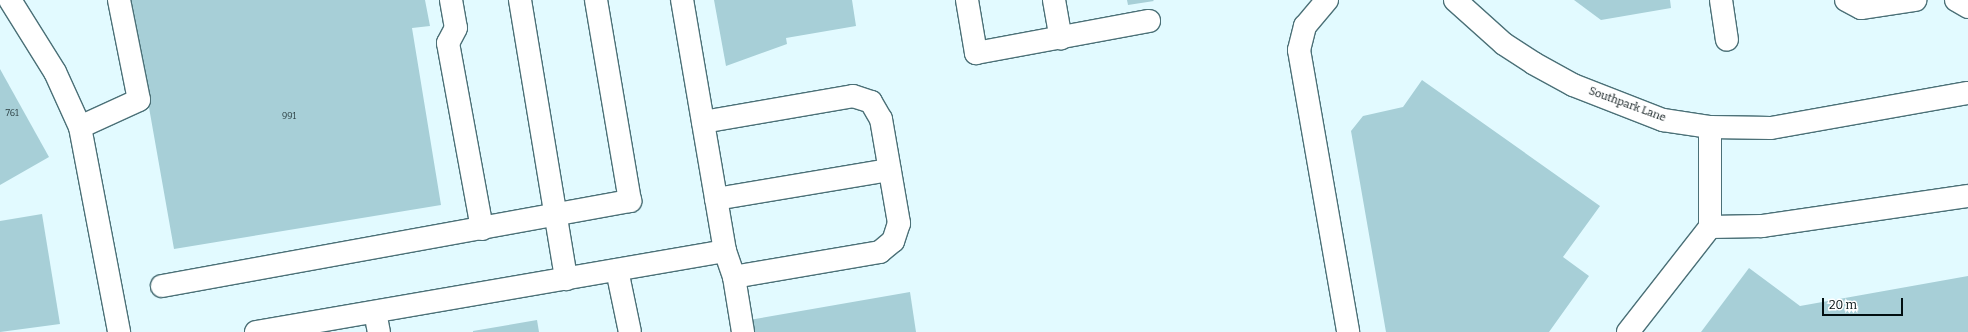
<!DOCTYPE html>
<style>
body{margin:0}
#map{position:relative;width:1968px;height:332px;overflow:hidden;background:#e2faff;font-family:Bitter,serif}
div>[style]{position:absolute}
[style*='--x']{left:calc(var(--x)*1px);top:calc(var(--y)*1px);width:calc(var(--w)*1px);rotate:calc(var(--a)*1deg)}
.building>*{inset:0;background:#a7cfd7}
.roads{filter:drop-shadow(1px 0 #4b7077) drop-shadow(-1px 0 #4b7077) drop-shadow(0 1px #4b7077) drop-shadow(0 -1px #4b7077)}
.minor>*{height:22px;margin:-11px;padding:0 11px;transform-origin:11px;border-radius:11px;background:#fff}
span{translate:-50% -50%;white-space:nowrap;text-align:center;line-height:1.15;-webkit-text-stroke:3px #fff;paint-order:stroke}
.number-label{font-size:9px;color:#2b3f42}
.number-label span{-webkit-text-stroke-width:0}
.street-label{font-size:11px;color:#020f11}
.scale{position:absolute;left:1822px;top:298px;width:81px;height:18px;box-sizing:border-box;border:2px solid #020f11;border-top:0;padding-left:5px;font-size:12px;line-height:14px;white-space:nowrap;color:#020f11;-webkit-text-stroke:3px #fff;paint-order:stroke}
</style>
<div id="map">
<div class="building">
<i style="clip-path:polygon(130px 0,425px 0,430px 26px,412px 28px,441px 205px,174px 249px)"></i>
<i style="clip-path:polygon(714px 0,852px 0,856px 26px,786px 38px,787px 44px,726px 66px)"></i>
<i style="clip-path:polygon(1127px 0,1153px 0,1154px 1px,1128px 5px)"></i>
<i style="clip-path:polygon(1574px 0,1670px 0,1671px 8px,1601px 20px)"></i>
<i style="clip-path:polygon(0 69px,49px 157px,0 185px)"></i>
<i style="clip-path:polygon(1422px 80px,1600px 206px,1563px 257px,1589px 276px,1549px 332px,1386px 332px,1351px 131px,1363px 116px,1403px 107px)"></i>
<i style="clip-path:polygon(42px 214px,60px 324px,0 332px,0 221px)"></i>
<i style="clip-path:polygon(1749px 268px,1800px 306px,1968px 276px,1968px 332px,1701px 332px)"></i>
<i style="clip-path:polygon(910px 292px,916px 332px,751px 332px,749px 320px)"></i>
<i style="clip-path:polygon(537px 320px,539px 332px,473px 332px,473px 331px)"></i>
</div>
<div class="roads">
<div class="minor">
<i style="--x:10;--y:0;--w:85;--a:58"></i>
<i style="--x:55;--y:72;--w:60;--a:65.6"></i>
<i style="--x:80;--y:127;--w:209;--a:79.2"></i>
<i style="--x:451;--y:0;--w:28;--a:80"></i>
<i style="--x:456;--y:28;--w:17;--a:118"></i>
<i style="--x:448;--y:43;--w:189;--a:79.6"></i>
<i style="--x:520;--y:0;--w:283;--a:80.6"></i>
<i style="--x:967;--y:0;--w:54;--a:80.4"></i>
<i style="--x:976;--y:53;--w:176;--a:-10.5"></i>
<i style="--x:1054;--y:0;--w:39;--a:80"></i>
<i style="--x:1327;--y:0;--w:34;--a:130"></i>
<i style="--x:1305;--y:26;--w:25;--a:104"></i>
<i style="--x:1299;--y:50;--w:286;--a:80.1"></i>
<i style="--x:1455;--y:0;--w:66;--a:41.9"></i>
<i style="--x:1504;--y:44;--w:35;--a:33"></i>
<i style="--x:1533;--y:63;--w:46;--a:28.8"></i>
<i style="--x:1573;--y:85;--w:97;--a:21.3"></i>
<i style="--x:1663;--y:120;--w:48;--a:8.5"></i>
<i style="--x:1710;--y:127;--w:61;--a:0.9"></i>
<i style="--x:1771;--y:128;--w:200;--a:-10.1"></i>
<i style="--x:1721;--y:0;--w:40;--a:81.5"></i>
<i style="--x:1846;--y:0;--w:17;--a:28"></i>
<i style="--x:1861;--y:8;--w:55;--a:-8.4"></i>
<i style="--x:1956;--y:0;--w:14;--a:30"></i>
<i style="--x:703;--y:122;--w:152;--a:-9.8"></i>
<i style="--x:853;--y:96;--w:19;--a:18"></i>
<i style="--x:871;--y:102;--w:20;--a:60"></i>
<i style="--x:881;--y:119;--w:106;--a:80.2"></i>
<i style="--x:899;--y:223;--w:19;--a:108"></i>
<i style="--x:893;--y:241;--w:17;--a:140"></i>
<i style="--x:880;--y:252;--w:148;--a:170.3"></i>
<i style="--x:734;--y:277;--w:28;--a:-109"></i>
<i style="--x:80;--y:127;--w:65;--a:-24.6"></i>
<i style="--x:139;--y:100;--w:102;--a:-101.3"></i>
<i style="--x:716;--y:199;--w:176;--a:-9.5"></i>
<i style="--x:1710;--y:227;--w:100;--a:-90"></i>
<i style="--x:617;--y:270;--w:63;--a:78.2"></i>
<i style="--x:734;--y:277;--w:56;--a:80.7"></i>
<i style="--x:162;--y:286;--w:476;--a:-10.3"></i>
<i style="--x:630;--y:201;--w:204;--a:-99.6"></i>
<i style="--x:375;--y:312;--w:20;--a:79"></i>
<i style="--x:256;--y:332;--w:476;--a:-9.8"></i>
<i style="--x:725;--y:251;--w:255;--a:-99.7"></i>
<i style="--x:1628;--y:332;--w:133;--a:-52"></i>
<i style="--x:1710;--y:227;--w:52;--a:-1.1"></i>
<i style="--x:1762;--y:226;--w:208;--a:-8.3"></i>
</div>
</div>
<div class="number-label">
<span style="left:12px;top:113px">761</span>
<span style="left:289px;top:116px">991</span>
</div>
<div class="street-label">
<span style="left:1627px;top:105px;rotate:20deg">Southpark Lane</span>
</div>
<div class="scale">20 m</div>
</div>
